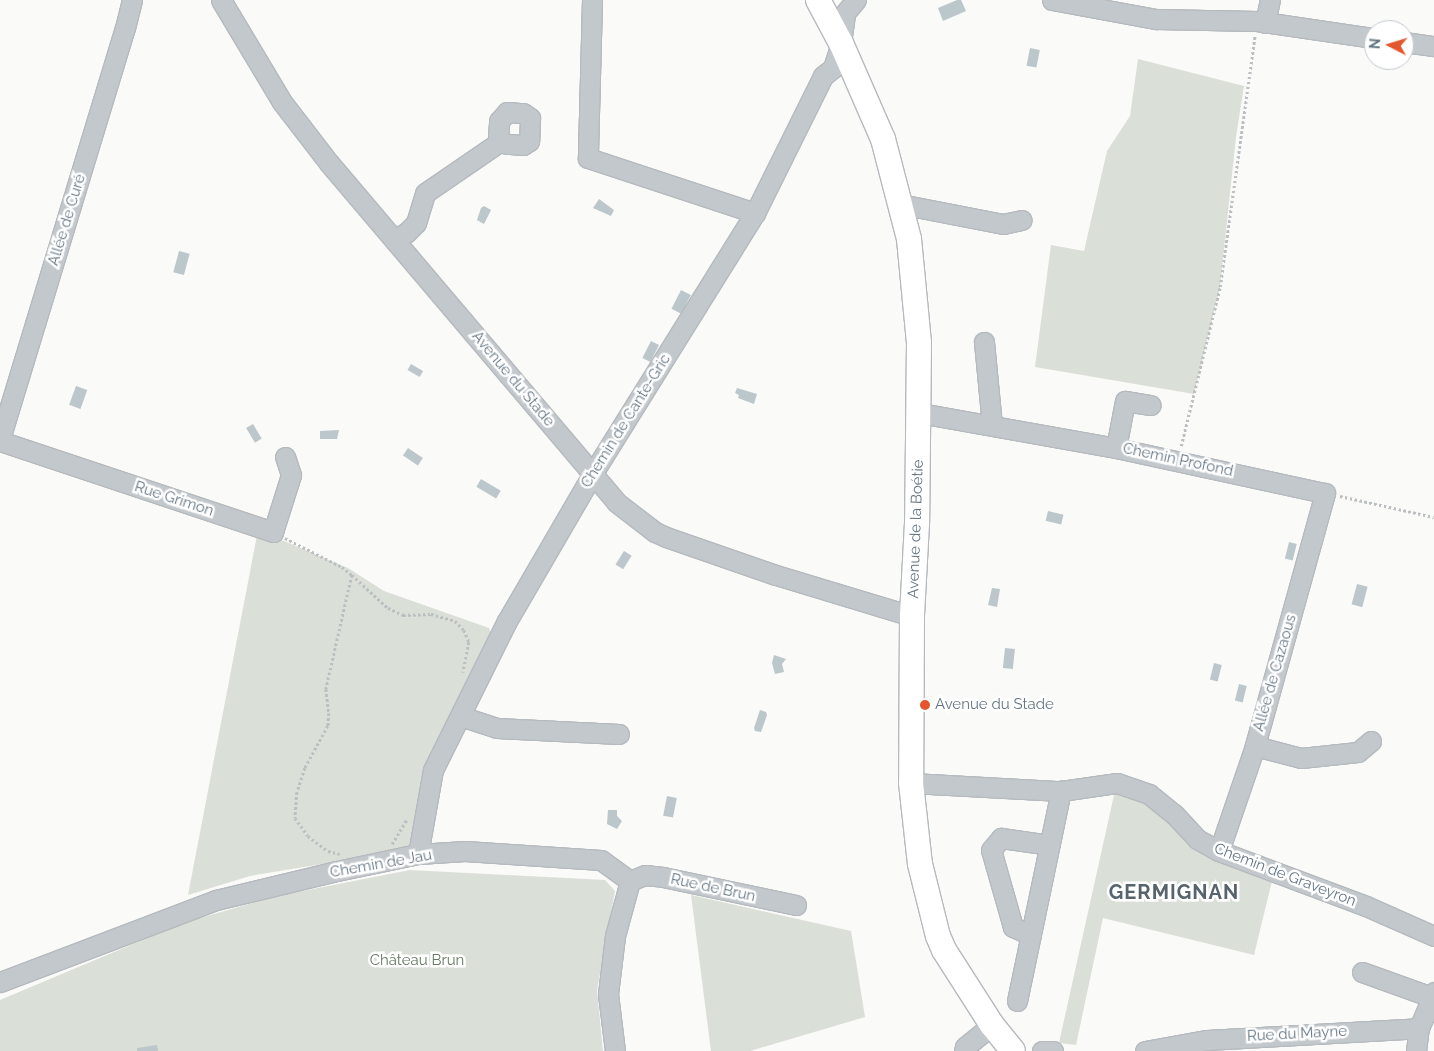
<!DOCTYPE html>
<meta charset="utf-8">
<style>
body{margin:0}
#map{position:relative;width:1434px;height:1051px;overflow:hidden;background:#fafaf8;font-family:Raleway,sans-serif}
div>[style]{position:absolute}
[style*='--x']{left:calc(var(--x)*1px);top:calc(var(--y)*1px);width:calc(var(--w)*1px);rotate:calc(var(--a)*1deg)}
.green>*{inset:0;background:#dadfd7}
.water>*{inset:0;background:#bbc7cb;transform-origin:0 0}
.path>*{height:2.5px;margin-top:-1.25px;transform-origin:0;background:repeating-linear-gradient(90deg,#bbbfc2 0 2.5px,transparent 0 5px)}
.roads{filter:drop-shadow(1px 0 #b5babe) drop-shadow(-1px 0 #b5babe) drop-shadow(0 1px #b5babe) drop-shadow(0 -1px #b5babe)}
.minor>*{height:19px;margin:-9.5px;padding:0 9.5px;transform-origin:9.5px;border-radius:9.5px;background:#c3c8cc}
.major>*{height:24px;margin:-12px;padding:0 12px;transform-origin:12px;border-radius:12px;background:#fff}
.dots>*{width:14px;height:14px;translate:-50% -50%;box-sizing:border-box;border:2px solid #fff;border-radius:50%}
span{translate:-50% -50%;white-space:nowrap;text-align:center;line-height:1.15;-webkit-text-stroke:5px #fff;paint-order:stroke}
.street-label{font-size:15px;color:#657683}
.poi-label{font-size:15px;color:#657683}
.left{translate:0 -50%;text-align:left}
.park-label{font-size:15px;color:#687a64}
.district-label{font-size:20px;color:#57646e;font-weight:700;letter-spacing:1px}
.north{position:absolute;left:1364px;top:20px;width:50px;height:50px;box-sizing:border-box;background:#fff;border:1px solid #c1c8cd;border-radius:50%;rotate:275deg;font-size:14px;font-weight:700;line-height:20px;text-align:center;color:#657683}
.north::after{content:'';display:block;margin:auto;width:18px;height:22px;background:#e4572e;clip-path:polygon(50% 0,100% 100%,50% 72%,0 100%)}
</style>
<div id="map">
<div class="green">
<i style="clip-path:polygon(1138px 59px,1244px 86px,1236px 137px,1220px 287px,1194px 394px,1035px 367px,1051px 245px,1084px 251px,1107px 151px,1130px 116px)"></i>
<i style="clip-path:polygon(258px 530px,348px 568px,384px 591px,489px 628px,492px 636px,413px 849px,250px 876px,188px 895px)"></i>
<i style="clip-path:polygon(1116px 786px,1132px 787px,1273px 877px,1254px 955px,1103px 918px,1076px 1045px,1059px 1043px)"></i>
<i style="clip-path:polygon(410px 870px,605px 880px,615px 891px,597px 990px,603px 1051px,0 1051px,0 1000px,183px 923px,277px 896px)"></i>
<i style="clip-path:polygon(691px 895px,851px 931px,865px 1017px,750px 1051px,711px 1051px)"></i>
</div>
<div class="water">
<i style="clip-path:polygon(957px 0,961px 0,966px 11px,943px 21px,938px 8px)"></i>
<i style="left:1030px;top:48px;width:10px;height:18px;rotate:11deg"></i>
<i style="clip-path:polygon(599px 199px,614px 210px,611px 216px,593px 208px)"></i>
<i style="clip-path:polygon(484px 206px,491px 210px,484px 224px,477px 220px,481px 208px)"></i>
<i style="left:179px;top:251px;width:11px;height:22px;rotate:15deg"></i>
<i style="left:681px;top:290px;width:11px;height:21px;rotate:27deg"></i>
<i style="left:651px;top:341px;width:9px;height:19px;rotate:27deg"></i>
<i style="left:411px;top:364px;width:14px;height:7px;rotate:30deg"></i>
<i style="left:76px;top:386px;width:12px;height:20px;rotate:20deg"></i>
<i style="clip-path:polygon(737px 388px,757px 394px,754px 404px,738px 398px,739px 395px,735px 393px)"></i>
<i style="left:253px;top:424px;width:17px;height:8px;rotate:59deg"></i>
<i style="clip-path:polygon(339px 430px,337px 439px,320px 439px,320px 431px)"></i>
<i style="left:408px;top:448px;width:18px;height:9px;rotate:34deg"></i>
<i style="left:481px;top:479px;width:23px;height:9px;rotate:31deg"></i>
<i style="left:1048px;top:511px;width:16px;height:10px;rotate:14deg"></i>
<i style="left:1289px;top:542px;width:8px;height:17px;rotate:14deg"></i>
<i style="left:624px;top:551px;width:9px;height:16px;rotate:32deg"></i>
<i style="left:1357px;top:584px;width:11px;height:21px;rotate:15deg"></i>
<i style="clip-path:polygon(992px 588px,1000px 589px,997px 607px,988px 605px)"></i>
<i style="left:1005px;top:648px;width:10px;height:20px;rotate:6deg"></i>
<i style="clip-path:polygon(774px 655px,786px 659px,782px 664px,784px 672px,775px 674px,772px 663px)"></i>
<i style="left:1214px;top:663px;width:8px;height:17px;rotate:14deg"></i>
<i style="left:1239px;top:684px;width:8px;height:17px;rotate:14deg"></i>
<i style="clip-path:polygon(760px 710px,766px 712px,767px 715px,761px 732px,755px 731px,754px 728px)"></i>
<i style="left:667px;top:796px;width:10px;height:20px;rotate:11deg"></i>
<i style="clip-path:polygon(608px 810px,617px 810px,617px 816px,622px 821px,617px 829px,607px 824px)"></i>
<i style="clip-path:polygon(157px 1045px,158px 1051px,137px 1051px,137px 1048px)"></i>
</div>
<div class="path">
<i style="--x:1181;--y:446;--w:164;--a:-76.2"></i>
<i style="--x:1220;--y:287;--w:253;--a:-82.1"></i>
<i style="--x:1340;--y:496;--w:96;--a:12.6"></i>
<i style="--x:285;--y:538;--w:64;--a:27"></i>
<i style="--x:342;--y:567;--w:13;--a:39"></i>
<i style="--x:352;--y:575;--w:117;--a:102.8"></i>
<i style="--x:326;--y:689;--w:24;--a:83"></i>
<i style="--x:329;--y:713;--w:13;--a:94"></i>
<i style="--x:328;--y:726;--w:48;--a:118.7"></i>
<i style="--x:305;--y:768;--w:25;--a:108"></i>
<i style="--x:297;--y:792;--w:26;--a:94"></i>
<i style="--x:295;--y:818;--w:22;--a:54"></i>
<i style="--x:308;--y:836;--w:25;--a:37"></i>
<i style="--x:328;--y:851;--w:12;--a:14"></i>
<i style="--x:352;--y:575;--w:49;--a:42.5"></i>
<i style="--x:388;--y:608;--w:17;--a:25"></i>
<i style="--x:403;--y:615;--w:28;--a:-2"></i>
<i style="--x:431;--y:614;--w:25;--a:16"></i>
<i style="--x:455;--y:621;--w:13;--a:45"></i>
<i style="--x:464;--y:630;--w:13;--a:67"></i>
<i style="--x:469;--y:642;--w:31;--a:101"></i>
<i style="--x:392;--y:844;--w:29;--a:-59"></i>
</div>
<div class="roads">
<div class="minor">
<i style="--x:221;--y:0;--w:119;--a:59.1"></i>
<i style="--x:282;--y:102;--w:77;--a:52.4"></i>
<i style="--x:329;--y:163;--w:444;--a:49.7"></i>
<i style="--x:616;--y:502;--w:49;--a:37.6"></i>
<i style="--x:655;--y:532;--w:12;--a:24"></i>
<i style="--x:666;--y:537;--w:116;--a:19.1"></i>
<i style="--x:776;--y:575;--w:142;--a:16.8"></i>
<i style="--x:592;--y:0;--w:158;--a:91.5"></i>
<i style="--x:588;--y:158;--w:176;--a:18.2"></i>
<i style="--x:1052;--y:0;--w:106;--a:10.4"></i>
<i style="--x:1156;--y:19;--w:101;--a:1.1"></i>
<i style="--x:1257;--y:21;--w:118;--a:8.3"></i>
<i style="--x:1265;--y:23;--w:24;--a:-78"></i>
<i style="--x:1404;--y:42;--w:30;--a:8"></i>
<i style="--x:507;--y:112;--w:16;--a:4"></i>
<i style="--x:523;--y:113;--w:9;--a:36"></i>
<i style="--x:530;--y:118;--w:23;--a:92"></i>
<i style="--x:529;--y:141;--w:7;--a:146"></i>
<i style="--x:523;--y:145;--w:16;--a:-176"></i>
<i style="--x:507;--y:144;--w:7;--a:-153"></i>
<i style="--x:501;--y:141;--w:5;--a:-127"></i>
<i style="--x:498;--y:137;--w:16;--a:-86"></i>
<i style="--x:499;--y:121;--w:12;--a:-48"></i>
<i style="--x:900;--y:204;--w:105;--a:11"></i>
<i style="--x:1003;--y:224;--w:19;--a:-12"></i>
<i style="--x:394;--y:239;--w:13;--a:-27"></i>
<i style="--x:406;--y:233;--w:14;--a:-45"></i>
<i style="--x:416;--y:223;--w:31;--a:-73"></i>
<i style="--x:425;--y:193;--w:92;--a:-34.4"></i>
<i style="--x:984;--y:342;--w:83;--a:84.5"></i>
<i style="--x:920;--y:413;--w:199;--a:10.1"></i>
<i style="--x:1116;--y:448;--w:214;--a:12.2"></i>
<i style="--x:1325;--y:493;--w:263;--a:105.5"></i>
<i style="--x:1255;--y:746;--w:111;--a:108.9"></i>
<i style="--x:0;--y:439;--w:430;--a:-73.1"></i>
<i style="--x:125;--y:28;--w:29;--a:-76"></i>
<i style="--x:0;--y:441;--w:288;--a:18.4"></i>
<i style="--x:273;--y:532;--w:60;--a:-72.5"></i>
<i style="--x:291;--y:475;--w:19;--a:-108"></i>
<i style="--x:1116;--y:448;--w:48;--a:-79.2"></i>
<i style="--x:1125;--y:401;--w:26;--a:9"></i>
<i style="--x:460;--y:716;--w:39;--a:18"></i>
<i style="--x:497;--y:728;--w:122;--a:2.8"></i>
<i style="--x:1255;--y:746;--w:48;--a:14.6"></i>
<i style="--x:1301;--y:758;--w:57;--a:-6"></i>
<i style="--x:1358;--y:752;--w:17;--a:-40"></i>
<i style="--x:911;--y:783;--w:150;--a:3.1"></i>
<i style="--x:1061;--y:791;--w:57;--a:-8.1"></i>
<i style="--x:1117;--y:783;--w:34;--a:19"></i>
<i style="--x:1149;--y:794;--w:32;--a:39"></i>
<i style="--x:1174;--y:814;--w:34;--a:47"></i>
<i style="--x:1197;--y:839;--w:25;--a:29"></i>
<i style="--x:1219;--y:851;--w:157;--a:20.5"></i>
<i style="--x:1366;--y:906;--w:74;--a:23.8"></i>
<i style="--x:418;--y:854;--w:85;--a:-79.9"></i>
<i style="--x:433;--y:770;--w:166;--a:-63.6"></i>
<i style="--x:507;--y:621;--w:171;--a:-59.8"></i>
<i style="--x:593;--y:473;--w:306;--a:-58.1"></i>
<i style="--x:755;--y:213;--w:153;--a:-63.6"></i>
<i style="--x:823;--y:76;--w:13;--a:-39"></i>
<i style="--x:833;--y:68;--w:26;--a:-72"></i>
<i style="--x:841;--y:43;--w:30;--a:-82"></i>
<i style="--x:845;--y:13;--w:17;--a:-50"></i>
<i style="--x:630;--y:881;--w:16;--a:-22"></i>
<i style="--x:645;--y:875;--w:18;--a:6"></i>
<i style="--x:663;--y:877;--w:136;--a:11.9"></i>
<i style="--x:1031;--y:935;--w:20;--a:-156"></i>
<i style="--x:1013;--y:927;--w:80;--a:-105.9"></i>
<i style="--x:991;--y:850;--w:16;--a:-50"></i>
<i style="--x:1001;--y:838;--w:49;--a:8.1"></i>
<i style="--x:1362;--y:972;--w:74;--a:19.7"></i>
<i style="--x:0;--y:982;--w:231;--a:-20.8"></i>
<i style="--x:216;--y:900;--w:124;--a:-13.5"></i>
<i style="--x:337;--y:871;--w:83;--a:-11.9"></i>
<i style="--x:418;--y:854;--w:47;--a:-3.7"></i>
<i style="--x:465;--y:851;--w:136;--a:3.8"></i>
<i style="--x:601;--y:860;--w:36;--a:36"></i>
<i style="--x:630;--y:881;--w:57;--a:105.3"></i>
<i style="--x:615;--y:936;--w:58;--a:96.9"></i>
<i style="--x:608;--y:994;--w:57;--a:83"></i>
<i style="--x:1017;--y:1001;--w:215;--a:-78.2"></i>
<i style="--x:964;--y:1051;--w:4;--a:-76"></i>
<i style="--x:965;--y:1047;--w:35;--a:-39"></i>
<i style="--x:1042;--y:1051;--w:11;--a:0"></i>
<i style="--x:1145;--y:1051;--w:63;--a:-10.1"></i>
<i style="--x:1207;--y:1040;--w:212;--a:-3.2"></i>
<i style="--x:1416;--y:1051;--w:23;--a:-83"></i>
<i style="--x:1419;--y:1028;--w:39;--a:-67"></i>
</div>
<div class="major">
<i style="--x:818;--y:0;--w:49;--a:61.9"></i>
<i style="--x:841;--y:43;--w:105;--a:66.4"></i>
<i style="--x:883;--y:139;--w:103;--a:75.4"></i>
<i style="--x:909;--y:239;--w:104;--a:84.5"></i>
<i style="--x:919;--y:343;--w:180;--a:90.6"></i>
<i style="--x:917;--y:523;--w:93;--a:93.1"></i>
<i style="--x:912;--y:616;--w:167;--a:90.3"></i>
<i style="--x:911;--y:783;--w:81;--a:83.7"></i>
<i style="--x:920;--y:864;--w:74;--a:76"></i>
<i style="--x:938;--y:936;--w:15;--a:67"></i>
<i style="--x:944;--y:950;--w:89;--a:57.4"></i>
<i style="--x:992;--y:1025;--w:33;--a:51"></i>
</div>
</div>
<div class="dots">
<i style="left:925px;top:705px;background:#e4572e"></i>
</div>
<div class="street-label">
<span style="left:67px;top:220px;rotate:-73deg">Allée de Curé</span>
<span style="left:513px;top:379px;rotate:50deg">Avenue du Stade</span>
<span style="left:626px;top:421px;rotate:-58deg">Chemin de Cante-Gric</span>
<span style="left:1178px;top:460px;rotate:12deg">Chemin Profond</span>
<span style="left:174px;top:499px;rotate:18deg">Rue Grimon</span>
<span style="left:916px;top:529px;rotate:-88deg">Avenue de la Boétie</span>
<span style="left:1275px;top:673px;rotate:-74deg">Allée de Cazaous</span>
<span style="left:381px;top:864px;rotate:-10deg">Chemin de Jau</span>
<span style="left:1285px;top:875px;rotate:21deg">Chemin de Graveyron</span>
<span style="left:713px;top:888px;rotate:12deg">Rue de Brun</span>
<span style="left:1297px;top:1034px;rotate:-3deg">Rue du Mayne</span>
</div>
<div class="poi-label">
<span class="left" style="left:935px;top:705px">Avenue du Stade</span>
</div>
<div class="park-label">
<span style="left:417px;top:961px">Château Brun</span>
</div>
<div class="district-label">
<span style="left:1174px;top:892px">GERMIGNAN</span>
</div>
<div class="north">N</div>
</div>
